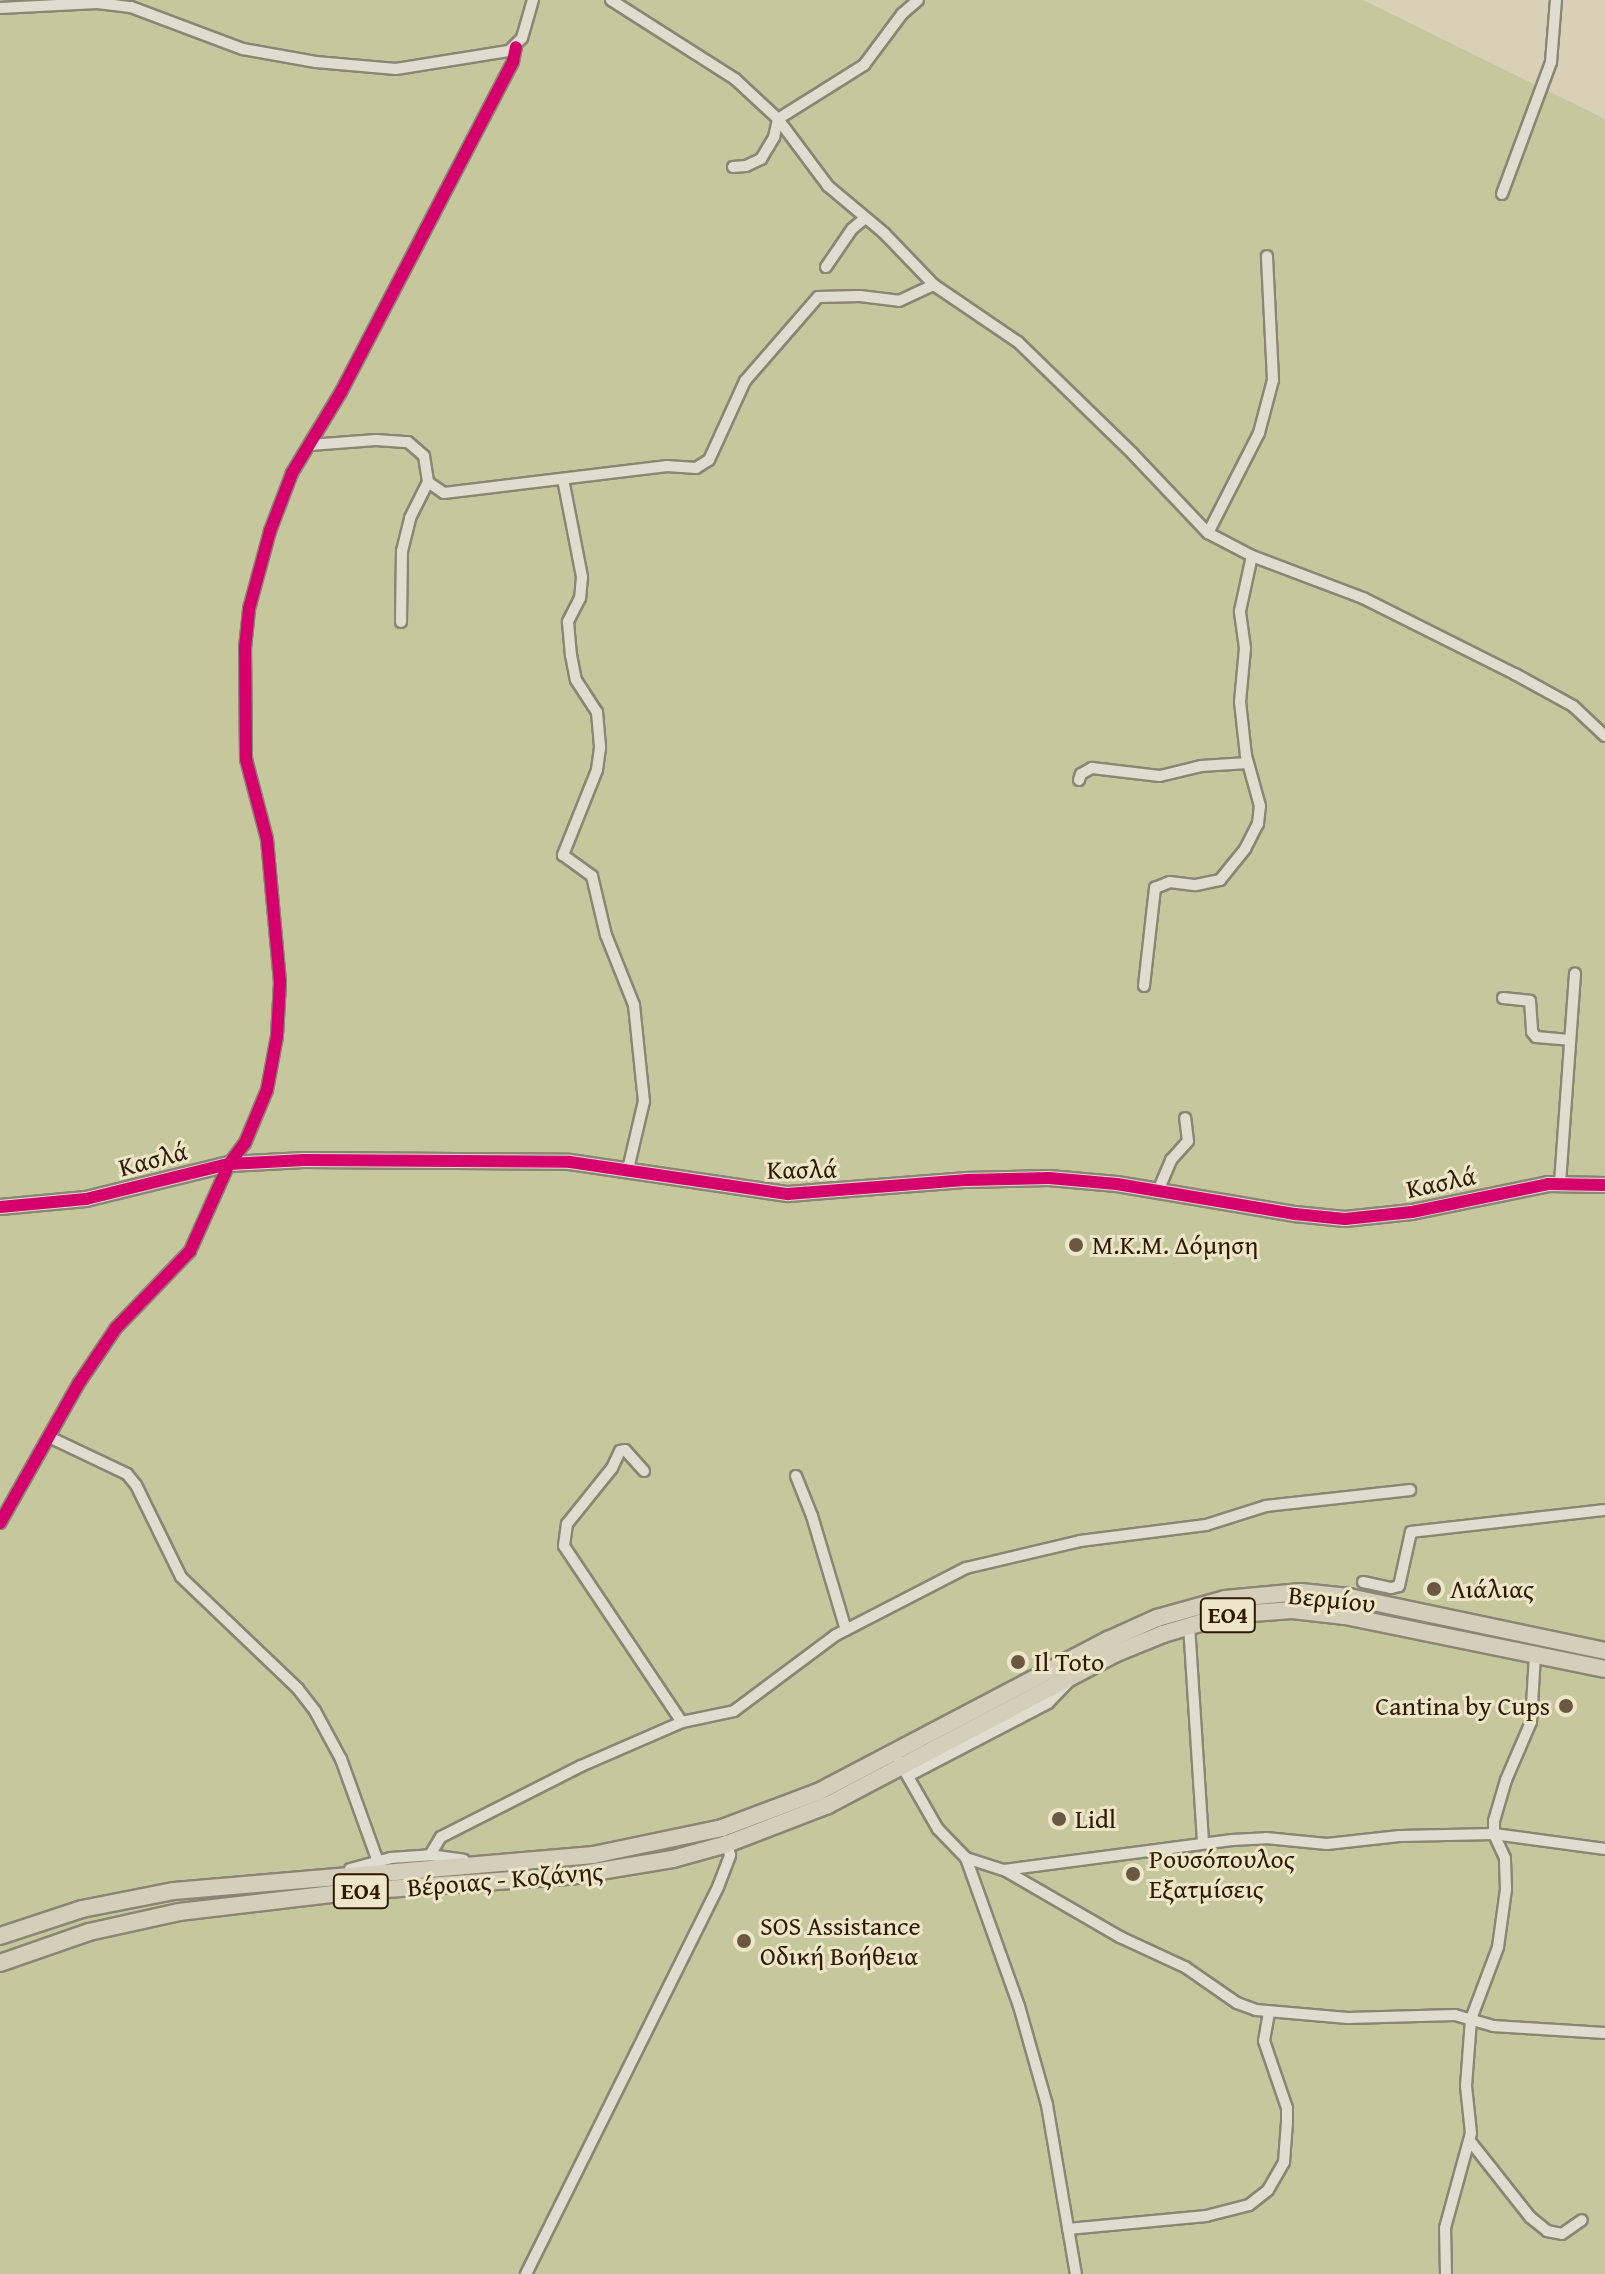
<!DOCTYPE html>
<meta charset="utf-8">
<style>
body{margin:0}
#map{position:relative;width:1605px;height:2274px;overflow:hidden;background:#d8d1b8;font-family:"Gentium Book Plus",serif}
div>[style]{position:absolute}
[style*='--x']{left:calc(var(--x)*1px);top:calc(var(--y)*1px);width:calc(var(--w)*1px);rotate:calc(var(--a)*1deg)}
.green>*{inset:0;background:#c6c79c}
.roads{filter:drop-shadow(2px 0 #8b8574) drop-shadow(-2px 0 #8b8574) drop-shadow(0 2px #8b8574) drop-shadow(0 -2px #8b8574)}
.street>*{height:10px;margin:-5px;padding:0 5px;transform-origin:5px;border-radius:5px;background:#e0ddd0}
.secondary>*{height:14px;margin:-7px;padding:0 7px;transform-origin:7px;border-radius:7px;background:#e0ddd0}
.primary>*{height:16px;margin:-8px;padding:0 8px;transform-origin:8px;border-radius:8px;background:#d5cebb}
.cycleway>*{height:12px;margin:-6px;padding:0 6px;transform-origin:6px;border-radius:6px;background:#d6006c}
.dots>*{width:22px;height:22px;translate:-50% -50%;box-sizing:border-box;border:4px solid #eee6c8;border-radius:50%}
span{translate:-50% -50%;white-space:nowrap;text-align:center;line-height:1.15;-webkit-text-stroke:6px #eee6c8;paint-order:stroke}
.shield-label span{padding:2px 6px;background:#eee6c8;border:2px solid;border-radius:6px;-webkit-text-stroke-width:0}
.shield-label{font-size:24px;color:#2f1902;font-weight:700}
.street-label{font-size:26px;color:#2f1902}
.poi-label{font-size:26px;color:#2f1902}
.left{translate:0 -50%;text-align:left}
.right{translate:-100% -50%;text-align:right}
</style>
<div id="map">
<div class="green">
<i style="clip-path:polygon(0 0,1363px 0,1605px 119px,1605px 2274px,0 2274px)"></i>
</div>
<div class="roads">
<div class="street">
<i style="--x:611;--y:0;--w:147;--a:32.5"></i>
<i style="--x:735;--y:79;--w:59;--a:42.9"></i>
<i style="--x:778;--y:119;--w:84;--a:53.3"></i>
<i style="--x:828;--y:186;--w:73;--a:40"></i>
<i style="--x:884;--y:233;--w:72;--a:46.1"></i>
<i style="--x:934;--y:285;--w:102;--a:34.2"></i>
<i style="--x:1018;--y:342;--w:159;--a:44.2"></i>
<i style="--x:1132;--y:453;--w:110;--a:46.5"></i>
<i style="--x:1208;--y:533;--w:50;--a:27.6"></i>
<i style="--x:1252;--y:556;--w:119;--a:20.7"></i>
<i style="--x:1363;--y:598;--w:170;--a:26.6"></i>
<i style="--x:1515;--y:674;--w:66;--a:28.9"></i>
<i style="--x:1573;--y:706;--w:44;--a:43.2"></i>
<i style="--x:0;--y:8;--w:97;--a:-3"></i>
<i style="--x:97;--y:3;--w:34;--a:7"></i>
<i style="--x:131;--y:7;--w:120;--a:20.6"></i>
<i style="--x:243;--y:49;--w:74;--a:10.1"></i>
<i style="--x:316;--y:62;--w:80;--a:5"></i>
<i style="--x:396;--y:69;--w:114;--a:-9.1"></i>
<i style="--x:509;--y:51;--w:18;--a:-45"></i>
<i style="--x:522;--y:38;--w:40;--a:-74"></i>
<i style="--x:733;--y:167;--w:13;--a:-4"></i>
<i style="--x:746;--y:166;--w:17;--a:-25"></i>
<i style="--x:761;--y:159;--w:26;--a:-59"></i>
<i style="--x:774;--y:137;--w:18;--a:-77"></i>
<i style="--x:778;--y:119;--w:102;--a:-32.1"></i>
<i style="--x:864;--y:65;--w:64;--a:-53.3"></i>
<i style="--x:902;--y:14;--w:21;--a:-41"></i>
<i style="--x:1502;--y:194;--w:141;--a:-69.6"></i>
<i style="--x:1551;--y:62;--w:62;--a:-85.4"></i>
<i style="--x:826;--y:267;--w:46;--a:-55.6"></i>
<i style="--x:852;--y:229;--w:17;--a:-40"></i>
<i style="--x:310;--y:445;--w:66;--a:-4.3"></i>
<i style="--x:376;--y:440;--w:32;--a:4"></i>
<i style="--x:408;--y:442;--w:21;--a:41"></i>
<i style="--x:424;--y:456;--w:26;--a:81"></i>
<i style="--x:428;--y:482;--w:19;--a:35"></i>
<i style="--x:444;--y:493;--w:225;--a:-6.9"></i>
<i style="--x:667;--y:466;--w:29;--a:4"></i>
<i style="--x:696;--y:468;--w:15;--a:-32"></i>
<i style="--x:709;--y:460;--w:87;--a:-65.5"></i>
<i style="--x:745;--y:381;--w:111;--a:-49"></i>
<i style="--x:818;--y:297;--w:42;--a:-1.4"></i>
<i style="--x:860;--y:296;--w:39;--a:7"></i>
<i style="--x:899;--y:301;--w:38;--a:-25"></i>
<i style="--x:563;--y:479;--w:100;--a:79"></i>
<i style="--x:582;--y:577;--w:21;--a:95"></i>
<i style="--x:580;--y:598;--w:27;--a:117"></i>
<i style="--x:568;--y:622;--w:33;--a:85"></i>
<i style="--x:571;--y:655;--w:25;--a:79"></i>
<i style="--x:576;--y:680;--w:38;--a:57"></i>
<i style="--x:597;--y:712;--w:36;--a:85"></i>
<i style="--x:600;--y:748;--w:22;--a:98"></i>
<i style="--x:597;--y:770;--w:92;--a:111.8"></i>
<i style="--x:563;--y:855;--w:36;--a:36"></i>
<i style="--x:592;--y:876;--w:61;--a:76.7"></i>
<i style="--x:606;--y:935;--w:75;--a:68.2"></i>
<i style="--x:634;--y:1005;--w:97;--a:84.1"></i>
<i style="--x:644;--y:1101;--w:70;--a:103.2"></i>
<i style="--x:1208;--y:533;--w:112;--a:-63"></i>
<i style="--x:1259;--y:433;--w:55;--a:-75.2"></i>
<i style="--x:1273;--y:380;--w:124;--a:-92.8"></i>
<i style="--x:401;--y:622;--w:71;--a:-89.2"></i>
<i style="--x:402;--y:551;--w:34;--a:-76"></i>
<i style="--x:410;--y:518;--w:40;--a:-63.4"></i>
<i style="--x:1079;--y:780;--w:6;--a:-72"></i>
<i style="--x:1081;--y:774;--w:13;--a:-29"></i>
<i style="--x:1092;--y:768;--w:68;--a:6.7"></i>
<i style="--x:1160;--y:776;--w:42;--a:-13.7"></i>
<i style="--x:1201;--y:766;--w:47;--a:-3.7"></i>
<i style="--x:1144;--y:986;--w:99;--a:-83.6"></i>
<i style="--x:1155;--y:888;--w:16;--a:-22"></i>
<i style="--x:1170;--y:882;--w:26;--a:7"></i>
<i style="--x:1196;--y:885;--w:25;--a:-12"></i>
<i style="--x:1220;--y:880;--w:40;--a:-51"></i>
<i style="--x:1245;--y:849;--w:28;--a:-63"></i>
<i style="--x:1258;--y:824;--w:18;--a:-84"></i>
<i style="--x:1260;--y:806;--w:52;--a:-105.6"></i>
<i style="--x:1246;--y:756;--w:54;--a:-96.3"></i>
<i style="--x:1240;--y:702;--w:54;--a:-84.7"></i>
<i style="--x:1245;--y:648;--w:37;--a:-98"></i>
<i style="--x:1240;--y:611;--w:56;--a:-77.7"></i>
<i style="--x:1503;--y:998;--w:27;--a:6"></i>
<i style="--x:1530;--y:1001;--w:31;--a:86"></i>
<i style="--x:1532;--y:1032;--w:6;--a:51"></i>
<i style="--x:1536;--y:1037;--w:33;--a:5"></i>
<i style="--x:1560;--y:1183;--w:210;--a:-85.9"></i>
<i style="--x:1158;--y:1191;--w:34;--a:-67"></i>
<i style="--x:1171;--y:1160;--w:25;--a:-48"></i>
<i style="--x:1188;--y:1141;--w:23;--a:-97"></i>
<i style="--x:49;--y:1437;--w:86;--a:25.4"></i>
<i style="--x:127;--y:1474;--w:14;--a:51"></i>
<i style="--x:136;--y:1485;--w:102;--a:63.9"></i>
<i style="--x:181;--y:1577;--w:162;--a:43.7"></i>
<i style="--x:298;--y:1689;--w:28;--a:52"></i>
<i style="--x:315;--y:1711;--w:55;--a:61.6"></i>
<i style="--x:341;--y:1759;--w:109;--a:70.2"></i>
<i style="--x:644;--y:1471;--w:28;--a:-132"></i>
<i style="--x:625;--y:1450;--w:5;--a:169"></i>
<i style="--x:620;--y:1451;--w:19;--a:115"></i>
<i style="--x:612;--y:1468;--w:72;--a:128.8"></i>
<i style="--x:567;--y:1524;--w:22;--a:98"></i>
<i style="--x:564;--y:1546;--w:212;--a:56.2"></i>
<i style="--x:796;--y:1476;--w:43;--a:68.2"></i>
<i style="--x:812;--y:1516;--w:119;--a:73.4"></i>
<i style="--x:0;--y:1523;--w:161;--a:-60.6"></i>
<i style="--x:79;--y:1383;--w:66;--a:-56.1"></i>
<i style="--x:116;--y:1328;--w:107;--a:-46.1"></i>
<i style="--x:190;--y:1251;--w:95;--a:-65.9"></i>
<i style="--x:229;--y:1164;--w:26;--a:-53"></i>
<i style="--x:245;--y:1143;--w:57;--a:-67.5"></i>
<i style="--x:267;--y:1090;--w:55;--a:-79.5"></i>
<i style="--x:277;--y:1036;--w:54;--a:-86.8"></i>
<i style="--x:280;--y:982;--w:144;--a:-95.2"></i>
<i style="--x:267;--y:839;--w:83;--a:-104.7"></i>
<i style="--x:246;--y:759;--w:111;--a:-90.5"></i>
<i style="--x:245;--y:648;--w:39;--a:-84"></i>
<i style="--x:249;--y:609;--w:81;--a:-74.9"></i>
<i style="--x:270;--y:531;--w:62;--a:-69.2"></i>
<i style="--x:292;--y:473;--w:95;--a:-58.8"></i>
<i style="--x:341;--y:392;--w:373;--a:-62.5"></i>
<i style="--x:513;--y:61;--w:14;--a:-78"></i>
<i style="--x:1363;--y:1582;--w:29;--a:12"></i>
<i style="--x:1391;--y:1588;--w:8;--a:-14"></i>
<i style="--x:1399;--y:1586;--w:55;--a:-77.5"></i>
<i style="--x:1411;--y:1532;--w:195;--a:-6.5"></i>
<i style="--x:1189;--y:1625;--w:217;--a:86.3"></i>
<i style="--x:899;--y:1761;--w:78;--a:60.2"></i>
<i style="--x:938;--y:1829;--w:40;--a:46"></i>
<i style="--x:966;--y:1858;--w:157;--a:70.3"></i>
<i style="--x:1019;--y:2006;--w:103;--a:74.2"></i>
<i style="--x:1047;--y:2105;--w:171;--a:80.3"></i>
<i style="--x:908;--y:1776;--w:158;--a:-27.5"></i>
<i style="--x:1048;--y:1703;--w:32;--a:-46"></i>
<i style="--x:430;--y:1855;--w:21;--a:-59"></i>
<i style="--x:441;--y:1837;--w:157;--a:-26.9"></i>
<i style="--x:581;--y:1766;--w:110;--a:-23.5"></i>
<i style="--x:682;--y:1722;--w:53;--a:-11.9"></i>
<i style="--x:734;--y:1711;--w:127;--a:-36.7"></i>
<i style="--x:836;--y:1635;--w:146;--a:-27.3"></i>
<i style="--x:966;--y:1568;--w:117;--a:-13.3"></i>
<i style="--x:1080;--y:1541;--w:127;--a:-7.2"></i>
<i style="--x:1206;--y:1525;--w:63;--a:-17.6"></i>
<i style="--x:1266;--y:1506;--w:145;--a:-6.3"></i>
<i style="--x:966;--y:1858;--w:40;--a:18"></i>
<i style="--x:1004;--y:1870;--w:230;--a:-7.5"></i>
<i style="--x:1232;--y:1840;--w:34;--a:-3"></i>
<i style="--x:1266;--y:1838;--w:61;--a:5.6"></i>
<i style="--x:1327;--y:1844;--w:73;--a:-6.3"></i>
<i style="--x:1400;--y:1836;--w:94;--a:-1.2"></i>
<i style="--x:1494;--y:1834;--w:112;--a:7.7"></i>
<i style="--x:350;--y:1869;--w:42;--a:-15"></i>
<i style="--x:391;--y:1858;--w:39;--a:-4"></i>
<i style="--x:430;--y:1855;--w:34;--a:8"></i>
<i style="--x:1006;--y:1871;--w:132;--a:30.1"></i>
<i style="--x:1120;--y:1937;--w:72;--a:24.8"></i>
<i style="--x:1185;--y:1967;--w:63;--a:34.7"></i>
<i style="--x:1237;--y:2003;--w:20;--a:20"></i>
<i style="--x:1256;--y:2010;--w:92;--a:5"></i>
<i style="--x:1348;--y:2018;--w:107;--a:-1.6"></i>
<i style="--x:1455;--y:2015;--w:40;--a:16"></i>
<i style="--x:1493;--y:2026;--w:112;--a:3.6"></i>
<i style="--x:1470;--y:2141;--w:97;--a:51.7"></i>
<i style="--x:1530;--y:2217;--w:22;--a:39"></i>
<i style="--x:1547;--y:2231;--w:15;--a:11"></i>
<i style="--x:1562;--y:2234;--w:24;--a:-35"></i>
<i style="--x:1068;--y:2229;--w:139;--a:-5.4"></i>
<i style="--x:1206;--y:2216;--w:44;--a:-14.3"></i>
<i style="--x:1249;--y:2205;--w:24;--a:-38"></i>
<i style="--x:1268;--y:2190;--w:32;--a:-60"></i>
<i style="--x:1284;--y:2162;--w:40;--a:-85.7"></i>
<i style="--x:1287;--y:2122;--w:14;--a:-90"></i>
<i style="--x:1287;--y:2108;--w:71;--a:-108.9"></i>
<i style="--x:1264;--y:2041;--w:28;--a:-80"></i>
<i style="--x:526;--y:2274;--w:432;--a:-63.6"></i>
<i style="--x:718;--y:1887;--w:34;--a:-69"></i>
<i style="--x:730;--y:1855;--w:11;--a:-105"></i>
<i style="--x:1446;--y:2274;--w:46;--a:-91.2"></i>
<i style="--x:1445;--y:2228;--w:98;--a:-74.7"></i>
<i style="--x:1471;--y:2133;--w:47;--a:-96.1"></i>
<i style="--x:1466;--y:2086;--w:67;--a:-85.7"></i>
<i style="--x:1471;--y:2019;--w:77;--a:-69.4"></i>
<i style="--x:1498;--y:1947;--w:59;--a:-82.1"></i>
<i style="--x:1506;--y:1889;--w:31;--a:-92"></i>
<i style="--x:1505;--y:1858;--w:26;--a:-115"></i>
<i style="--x:1494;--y:1834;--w:13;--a:-90"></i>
<i style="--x:1494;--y:1821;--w:43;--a:-73.7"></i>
<i style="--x:1506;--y:1780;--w:63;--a:-66.7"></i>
<i style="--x:1531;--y:1722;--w:67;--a:-86.6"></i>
</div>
<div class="secondary">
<i style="--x:0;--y:1207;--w:86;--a:-5.3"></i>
<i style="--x:86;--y:1199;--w:147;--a:-13.8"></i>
<i style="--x:229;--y:1164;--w:75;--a:-3.1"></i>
<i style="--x:304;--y:1160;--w:266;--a:0.4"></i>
<i style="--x:570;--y:1162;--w:220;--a:8.4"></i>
<i style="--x:788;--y:1194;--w:180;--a:-4.5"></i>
<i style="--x:967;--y:1180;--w:82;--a:-1.4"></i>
<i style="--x:1049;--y:1178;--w:68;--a:5"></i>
<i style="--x:1117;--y:1184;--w:181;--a:9.6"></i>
<i style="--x:1295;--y:1214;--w:50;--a:5.7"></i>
<i style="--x:1345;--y:1219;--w:67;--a:-6"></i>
<i style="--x:1412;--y:1212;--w:139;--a:-11.6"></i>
<i style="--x:1548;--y:1184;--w:57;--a:1"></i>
</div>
<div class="primary">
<i style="--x:0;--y:1936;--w:86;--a:-18.2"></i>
<i style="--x:82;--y:1909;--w:94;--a:-11.1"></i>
<i style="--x:174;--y:1891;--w:421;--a:-4.9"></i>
<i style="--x:593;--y:1855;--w:132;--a:-11.8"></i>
<i style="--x:722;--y:1828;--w:103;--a:-20.6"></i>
<i style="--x:818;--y:1792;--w:327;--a:-27.7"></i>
<i style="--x:1108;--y:1640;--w:54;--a:-24.2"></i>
<i style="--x:1157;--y:1618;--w:71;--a:-15.6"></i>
<i style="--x:1225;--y:1599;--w:76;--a:-5.3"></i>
<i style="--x:1301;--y:1592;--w:48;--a:5.9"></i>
<i style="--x:1349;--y:1597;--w:262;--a:11.9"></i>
<i style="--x:0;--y:1963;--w:94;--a:-19.2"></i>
<i style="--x:89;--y:1932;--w:92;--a:-12.5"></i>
<i style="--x:179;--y:1912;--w:181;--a:-6.7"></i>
<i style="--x:359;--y:1891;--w:212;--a:-4.1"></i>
<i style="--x:570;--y:1876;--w:104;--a:-9.4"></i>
<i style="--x:673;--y:1859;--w:56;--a:-15.5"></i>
<i style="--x:727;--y:1844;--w:108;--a:-21.1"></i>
<i style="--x:828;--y:1805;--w:323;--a:-27.8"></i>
<i style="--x:1114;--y:1654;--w:53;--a:-22.2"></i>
<i style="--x:1163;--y:1634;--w:67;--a:-16.5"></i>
<i style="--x:1227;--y:1615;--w:65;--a:-4.4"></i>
<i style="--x:1292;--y:1610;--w:53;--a:6.5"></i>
<i style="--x:1345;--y:1616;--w:265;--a:11.5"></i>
</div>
</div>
<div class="cycleway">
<i style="--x:0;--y:1207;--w:86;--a:-5.3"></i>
<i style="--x:86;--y:1199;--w:147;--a:-13.8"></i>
<i style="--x:229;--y:1164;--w:75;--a:-3.1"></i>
<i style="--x:304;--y:1160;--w:266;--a:0.4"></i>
<i style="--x:570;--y:1162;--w:220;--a:8.4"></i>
<i style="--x:788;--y:1194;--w:180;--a:-4.5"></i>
<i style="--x:967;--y:1180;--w:82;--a:-1.4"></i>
<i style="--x:1049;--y:1178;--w:68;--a:5"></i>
<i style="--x:1117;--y:1184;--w:181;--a:9.6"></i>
<i style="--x:1295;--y:1214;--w:50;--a:5.7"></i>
<i style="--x:1345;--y:1219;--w:67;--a:-6"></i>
<i style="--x:1412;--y:1212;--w:139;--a:-11.6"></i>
<i style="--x:1548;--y:1184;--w:57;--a:1"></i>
<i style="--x:0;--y:1523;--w:161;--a:-60.6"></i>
<i style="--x:79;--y:1383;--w:66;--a:-56.1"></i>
<i style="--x:116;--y:1328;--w:107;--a:-46.1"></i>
<i style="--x:190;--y:1251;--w:95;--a:-65.9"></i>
<i style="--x:229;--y:1164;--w:26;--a:-53"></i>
<i style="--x:245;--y:1143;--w:57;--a:-67.5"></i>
<i style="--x:267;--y:1090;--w:55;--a:-79.5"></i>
<i style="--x:277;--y:1036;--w:54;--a:-86.8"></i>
<i style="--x:280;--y:982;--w:144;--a:-95.2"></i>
<i style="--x:267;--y:839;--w:83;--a:-104.7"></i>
<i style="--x:246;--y:759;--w:111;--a:-90.5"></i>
<i style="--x:245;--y:648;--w:39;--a:-84"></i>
<i style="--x:249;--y:609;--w:81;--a:-74.9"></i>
<i style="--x:270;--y:531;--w:62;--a:-69.2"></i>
<i style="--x:292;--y:473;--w:95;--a:-58.8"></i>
<i style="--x:341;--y:392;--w:373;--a:-62.5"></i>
<i style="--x:513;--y:61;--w:14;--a:-78"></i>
</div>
<div class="dots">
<i style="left:1076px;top:1245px;background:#6a5942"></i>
<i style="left:1434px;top:1589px;background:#6a5942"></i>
<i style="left:1018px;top:1662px;background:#6a5942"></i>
<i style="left:1566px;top:1706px;background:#6a5942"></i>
<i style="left:1059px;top:1819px;background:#6a5942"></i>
<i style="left:1133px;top:1874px;background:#6a5942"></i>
<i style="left:744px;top:1941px;background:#6a5942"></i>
</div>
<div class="shield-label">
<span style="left:1228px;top:1615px">ΕΟ4</span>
<span style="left:361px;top:1891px">ΕΟ4</span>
</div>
<div class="street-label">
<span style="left:153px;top:1159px;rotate:-15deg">Κασλά</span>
<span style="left:802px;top:1169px;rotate:-1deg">Κασλά</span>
<span style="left:1441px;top:1182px;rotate:-12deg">Κασλά</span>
<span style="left:1332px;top:1599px;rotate:6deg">Βερμίου</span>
<span style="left:505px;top:1879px;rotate:-5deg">Βέροιας - Κοζάνης</span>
</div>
<div class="poi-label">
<span class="left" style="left:1092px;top:1245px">Μ.Κ.Μ. Δόμηση</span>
<span class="left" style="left:1450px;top:1589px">Λιάλιας</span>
<span class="left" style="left:1034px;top:1662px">Il Toto</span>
<span class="right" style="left:1550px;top:1706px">Cantina by Cups</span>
<span class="left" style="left:1075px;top:1819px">Lidl</span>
<span class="left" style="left:1149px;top:1874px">Ρουσόπουλος<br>Εξατμίσεις</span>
<span class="left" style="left:760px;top:1941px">SOS Assistance<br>Οδική Βοήθεια</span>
</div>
</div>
